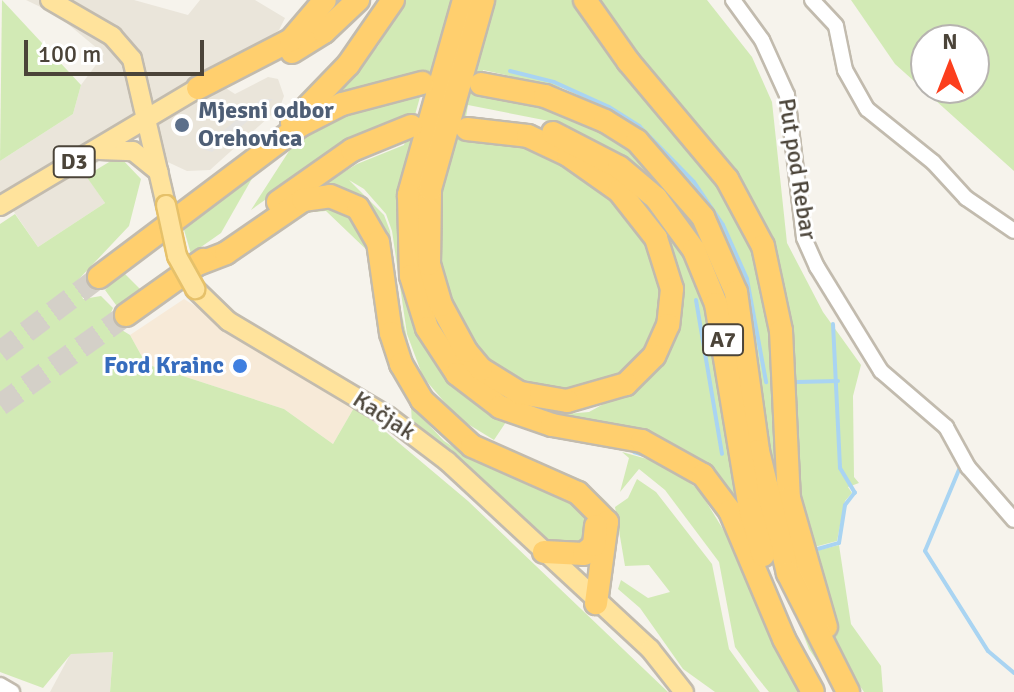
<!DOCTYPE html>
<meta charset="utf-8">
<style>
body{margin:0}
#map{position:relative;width:1014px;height:692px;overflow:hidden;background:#f6f3ec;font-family:Signika,sans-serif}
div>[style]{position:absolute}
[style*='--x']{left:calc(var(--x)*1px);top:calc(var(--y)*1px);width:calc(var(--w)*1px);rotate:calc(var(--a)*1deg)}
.residential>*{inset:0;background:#eae5da}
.commercial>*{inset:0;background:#f7ead8}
.green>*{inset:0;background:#d2eab5}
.parking>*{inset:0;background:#e5e3e0}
.stream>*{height:4px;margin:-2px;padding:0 2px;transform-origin:2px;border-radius:2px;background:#a9d4f2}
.highway-tunnel>*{height:22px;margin-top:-11px;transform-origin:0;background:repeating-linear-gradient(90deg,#d4d0c8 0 22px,transparent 0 33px)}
.roads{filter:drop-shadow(2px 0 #c2bbae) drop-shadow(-2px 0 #c2bbae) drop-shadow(0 2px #c2bbae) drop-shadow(0 -2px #c2bbae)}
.minor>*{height:14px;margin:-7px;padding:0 7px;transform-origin:7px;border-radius:7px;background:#fff}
.major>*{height:18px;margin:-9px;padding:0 9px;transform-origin:9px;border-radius:9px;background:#ffe39c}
.highway>*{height:22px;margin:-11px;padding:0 11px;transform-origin:11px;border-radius:11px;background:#ffcf6e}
.bridges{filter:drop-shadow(2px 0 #e6c16a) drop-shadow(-2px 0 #e6c16a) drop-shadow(0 2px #e6c16a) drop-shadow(0 -2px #e6c16a)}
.major-bridge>*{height:18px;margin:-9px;padding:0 9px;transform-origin:9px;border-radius:9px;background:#ffe39c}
.dots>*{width:22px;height:22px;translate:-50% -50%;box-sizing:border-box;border:4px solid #fff;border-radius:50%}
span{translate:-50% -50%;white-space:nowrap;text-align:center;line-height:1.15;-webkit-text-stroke:6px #fff;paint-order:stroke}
.shield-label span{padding:2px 6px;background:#fff;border:2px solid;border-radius:6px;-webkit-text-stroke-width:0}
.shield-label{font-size:22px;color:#4b4439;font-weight:700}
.service-label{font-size:24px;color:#4e5e75;font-weight:700}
.left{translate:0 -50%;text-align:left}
.street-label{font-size:24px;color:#4b4439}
.shop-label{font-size:24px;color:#366cbe;font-weight:700}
.right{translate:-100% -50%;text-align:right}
.north{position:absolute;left:910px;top:24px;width:80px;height:80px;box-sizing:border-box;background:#fff;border:2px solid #b7b4b0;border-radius:50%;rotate:0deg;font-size:22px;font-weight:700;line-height:32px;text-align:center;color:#4b4439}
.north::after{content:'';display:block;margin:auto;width:28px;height:36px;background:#fc3f1d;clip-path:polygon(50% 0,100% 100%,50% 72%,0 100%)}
.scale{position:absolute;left:24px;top:40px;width:180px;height:36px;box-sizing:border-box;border:4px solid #4b4439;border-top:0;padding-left:10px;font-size:24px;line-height:28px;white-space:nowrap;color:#4b4439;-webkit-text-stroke:6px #fff;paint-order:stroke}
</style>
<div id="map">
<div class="residential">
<i style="clip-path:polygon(26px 0,134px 0,188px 15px,200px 0,255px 0,285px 18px,279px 30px,249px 53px,221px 85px,235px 94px,268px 77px,278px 79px,284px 96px,280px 107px,210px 170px,187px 171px,144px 151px,140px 133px,84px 172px,105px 203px,38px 247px,12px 209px,0 216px,0 161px,73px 114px,81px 85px,104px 54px,57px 15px)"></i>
<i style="clip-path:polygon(113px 652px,110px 692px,50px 692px,71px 653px)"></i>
</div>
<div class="commercial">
<i style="clip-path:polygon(184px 299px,355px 406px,333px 444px,284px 409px,146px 364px,130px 335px)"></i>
</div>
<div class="green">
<i style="clip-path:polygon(2px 0,81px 85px,73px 114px,0 161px)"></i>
<i style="clip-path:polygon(406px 0,453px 0,430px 73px,405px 75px,327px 104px,378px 46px)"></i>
<i style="clip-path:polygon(491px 0,574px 0,702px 161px,743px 229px,759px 266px,773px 350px,779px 492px,768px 459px,748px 304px,738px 266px,711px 213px,669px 159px,614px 113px,563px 88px,483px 70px,478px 91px,523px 98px,605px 132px,641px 160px,703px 235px,732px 312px,782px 578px,803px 631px,838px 692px,809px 649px,767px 544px,724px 312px,635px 168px,554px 122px,468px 105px,463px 135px,527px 144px,583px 175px,613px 201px,641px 230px,657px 262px,663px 293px,652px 340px,640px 357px,592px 391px,539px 389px,513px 379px,476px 350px,459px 324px,438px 264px,438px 195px)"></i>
<i style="clip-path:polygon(592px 0,707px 0,752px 57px,772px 102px,787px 243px,823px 312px,861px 365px,853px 396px,854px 477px,859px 483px,848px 487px,852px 493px,845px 501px,837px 541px,803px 550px,773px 257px)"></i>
<i style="clip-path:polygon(evenodd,851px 0,1014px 0,1014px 171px,895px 64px,851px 0,926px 40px,974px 40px,974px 88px,926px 88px,926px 40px)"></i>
<i style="clip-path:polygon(420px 97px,415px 115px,350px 139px,251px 210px,291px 148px,321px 126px,389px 99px)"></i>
<i style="clip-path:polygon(421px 116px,398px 215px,402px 283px,415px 326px,438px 367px,474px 403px,506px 422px,494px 440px,458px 418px,423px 377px,407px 334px,392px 231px,386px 214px,364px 189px,349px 180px,384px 215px,390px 231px,395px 282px,412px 361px,434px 398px,481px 437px,584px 481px,610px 505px,576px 479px,477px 438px,433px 401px,407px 359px,392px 284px,333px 187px,323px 185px,357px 164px,404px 145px,413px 117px)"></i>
<i style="clip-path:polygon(119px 156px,141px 179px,129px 226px,78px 280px,83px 299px,101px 296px,113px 308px,107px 321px,130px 335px,146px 364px,284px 409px,333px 444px,355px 406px,468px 501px,668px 692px,110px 692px,113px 652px,71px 654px,43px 688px,0 672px,0 224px,15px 214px,38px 247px,105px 203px,86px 176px)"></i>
<i style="clip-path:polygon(258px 168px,221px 233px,191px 254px,182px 223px)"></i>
<i style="clip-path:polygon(632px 187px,677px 242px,703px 298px,739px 503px,686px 451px,555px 415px,589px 412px,642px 383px,678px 320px)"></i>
<i style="clip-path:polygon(325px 205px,351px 213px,373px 256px,326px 211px,289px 214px)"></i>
<i style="clip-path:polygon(123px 272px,142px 291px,119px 309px,105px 290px)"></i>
<i style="clip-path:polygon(411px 406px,444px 441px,470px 458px,566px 497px,588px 520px,581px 547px,550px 541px,412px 424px)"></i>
<i style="clip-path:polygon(622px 452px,665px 464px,699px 490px,729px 539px,802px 692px,769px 692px,756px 676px,735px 647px,719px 562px,665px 490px,639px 469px,620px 492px,629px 458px)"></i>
<i style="clip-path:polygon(637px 479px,656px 492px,712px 564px,729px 649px,760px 692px,715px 692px,683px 669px,640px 608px,618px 589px,621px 580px,648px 598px,670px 592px,649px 565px,625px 566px,615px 507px,628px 498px)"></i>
<i style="clip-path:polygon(839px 545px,851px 624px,881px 666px,883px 692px,864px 692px,856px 680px,830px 628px,804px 554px)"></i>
</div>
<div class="parking">
<i style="clip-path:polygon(261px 99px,273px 99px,212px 152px,202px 149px)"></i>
</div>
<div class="stream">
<i style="--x:510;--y:71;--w:45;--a:14"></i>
<i style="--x:554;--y:82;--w:60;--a:24.4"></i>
<i style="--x:609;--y:107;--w:36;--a:32"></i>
<i style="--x:639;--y:126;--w:78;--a:45.5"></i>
<i style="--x:694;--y:182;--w:52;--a:56"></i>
<i style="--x:723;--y:225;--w:59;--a:66"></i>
<i style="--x:747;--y:279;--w:105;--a:79.5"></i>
<i style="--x:696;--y:300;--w:156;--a:80.4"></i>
<i style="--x:833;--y:324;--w:144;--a:87.2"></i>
<i style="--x:840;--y:468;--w:29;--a:59"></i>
<i style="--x:797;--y:382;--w:41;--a:-1.4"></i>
<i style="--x:634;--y:452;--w:14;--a:17"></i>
<i style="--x:961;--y:465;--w:93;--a:112.7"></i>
<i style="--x:925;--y:551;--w:118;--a:57.8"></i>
<i style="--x:988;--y:651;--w:34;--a:40"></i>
<i style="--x:814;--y:550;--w:26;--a:-16"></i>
<i style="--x:839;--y:543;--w:38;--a:-81"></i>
<i style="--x:845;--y:505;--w:16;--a:-52"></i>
</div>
<div class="highway-tunnel">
<i style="--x:0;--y:352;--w:124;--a:-37.1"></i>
<i style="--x:0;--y:405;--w:155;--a:-35.5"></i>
</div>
<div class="roads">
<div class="minor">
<i style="--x:733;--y:0;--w:49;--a:54.1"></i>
<i style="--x:762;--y:40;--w:60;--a:65.6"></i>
<i style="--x:787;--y:95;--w:144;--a:83.2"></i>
<i style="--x:804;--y:238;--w:32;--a:66"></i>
<i style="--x:817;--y:267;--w:122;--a:58.4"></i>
<i style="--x:881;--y:371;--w:86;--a:40.7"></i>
<i style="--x:946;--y:427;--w:46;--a:61.2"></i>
<i style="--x:968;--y:467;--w:70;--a:49"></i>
<i style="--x:812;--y:0;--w:35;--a:47"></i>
<i style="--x:836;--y:26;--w:45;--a:78.4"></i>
<i style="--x:845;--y:70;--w:45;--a:60.6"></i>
<i style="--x:867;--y:109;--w:85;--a:38.8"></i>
<i style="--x:933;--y:162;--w:49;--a:47.5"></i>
<i style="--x:966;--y:198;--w:58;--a:34.5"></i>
<i style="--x:0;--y:685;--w:14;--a:30"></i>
</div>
<div class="major">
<i style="--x:50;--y:0;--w:72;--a:30.1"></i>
<i style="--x:112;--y:36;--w:30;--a:49"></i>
<i style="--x:132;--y:59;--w:150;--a:76.9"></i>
<i style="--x:99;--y:150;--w:34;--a:2"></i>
<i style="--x:133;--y:151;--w:33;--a:39"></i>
<i style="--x:0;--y:206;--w:230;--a:-30.8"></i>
<i style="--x:195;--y:289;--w:46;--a:44.1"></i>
<i style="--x:228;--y:321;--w:187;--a:30.8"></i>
<i style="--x:389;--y:417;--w:73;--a:37.2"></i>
<i style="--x:447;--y:461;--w:277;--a:42.8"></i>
<i style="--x:650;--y:649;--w:55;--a:51.7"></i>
</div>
<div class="highway">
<i style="--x:464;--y:0;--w:203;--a:105.8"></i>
<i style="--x:409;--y:195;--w:81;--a:88.6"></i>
<i style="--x:411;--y:276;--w:54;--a:72.9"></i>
<i style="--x:427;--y:328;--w:55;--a:56.9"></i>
<i style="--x:457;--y:374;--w:54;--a:37.5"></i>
<i style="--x:500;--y:407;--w:55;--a:19.1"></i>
<i style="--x:552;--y:425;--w:91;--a:10.1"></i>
<i style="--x:642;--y:441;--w:70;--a:29.1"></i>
<i style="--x:703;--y:475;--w:45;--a:53.1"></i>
<i style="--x:730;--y:511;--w:139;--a:67.1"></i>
<i style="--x:784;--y:639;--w:60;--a:61.3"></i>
<i style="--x:585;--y:0;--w:75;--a:54.8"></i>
<i style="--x:628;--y:61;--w:154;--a:50"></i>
<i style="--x:727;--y:179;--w:76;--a:61.8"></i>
<i style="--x:763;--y:246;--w:87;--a:78"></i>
<i style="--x:781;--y:331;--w:167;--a:87.3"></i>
<i style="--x:789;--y:498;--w:134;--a:74"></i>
<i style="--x:292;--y:52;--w:38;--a:-32"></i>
<i style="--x:324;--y:32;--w:47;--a:-43.3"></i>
<i style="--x:481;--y:84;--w:65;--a:10.6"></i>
<i style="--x:545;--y:96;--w:65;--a:22.6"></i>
<i style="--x:605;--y:121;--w:38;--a:32"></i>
<i style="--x:637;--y:141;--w:101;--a:49"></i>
<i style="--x:703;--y:217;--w:82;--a:66.3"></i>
<i style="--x:736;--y:292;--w:161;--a:82.1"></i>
<i style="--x:758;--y:451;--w:126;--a:76.2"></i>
<i style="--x:788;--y:573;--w:133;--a:63.2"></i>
<i style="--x:198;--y:88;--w:105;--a:-27.3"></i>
<i style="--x:291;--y:40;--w:52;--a:-49.6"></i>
<i style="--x:292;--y:123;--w:81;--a:-46"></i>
<i style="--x:348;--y:65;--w:79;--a:-55.3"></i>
<i style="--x:467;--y:129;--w:61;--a:6.5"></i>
<i style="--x:528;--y:136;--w:44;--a:25.4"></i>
<i style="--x:568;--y:155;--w:62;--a:35.2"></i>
<i style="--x:619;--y:191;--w:60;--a:51.8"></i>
<i style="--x:656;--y:238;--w:53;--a:72.6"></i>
<i style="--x:672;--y:289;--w:36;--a:96"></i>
<i style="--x:668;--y:325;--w:34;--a:114"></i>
<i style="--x:654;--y:356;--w:40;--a:135"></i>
<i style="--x:626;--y:384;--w:61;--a:163.9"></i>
<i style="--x:567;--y:401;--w:48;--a:-170.3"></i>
<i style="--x:520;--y:393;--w:46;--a:-148.4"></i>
<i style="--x:481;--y:369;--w:23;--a:-130"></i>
<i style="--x:466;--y:351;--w:52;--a:-118.5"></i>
<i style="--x:441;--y:305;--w:43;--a:-106.3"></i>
<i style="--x:429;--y:264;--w:75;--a:-89.2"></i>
<i style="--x:430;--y:189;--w:196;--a:-74.3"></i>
<i style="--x:553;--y:133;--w:74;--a:27.3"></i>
<i style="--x:619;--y:167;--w:48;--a:40"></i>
<i style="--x:656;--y:198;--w:64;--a:53.8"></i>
<i style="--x:694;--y:250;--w:58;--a:67.8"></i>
<i style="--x:716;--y:304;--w:208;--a:80.6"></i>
<i style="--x:750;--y:509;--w:48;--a:74.2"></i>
<i style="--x:278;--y:202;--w:90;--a:-35.1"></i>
<i style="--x:352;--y:150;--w:64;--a:-22.1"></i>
<i style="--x:198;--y:264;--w:30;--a:-21"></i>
<i style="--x:226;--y:253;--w:93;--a:-34.5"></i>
<i style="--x:303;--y:200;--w:27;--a:-8"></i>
<i style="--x:330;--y:196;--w:30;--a:23"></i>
<i style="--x:358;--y:208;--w:39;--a:60"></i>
<i style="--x:378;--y:242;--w:92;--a:81.9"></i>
<i style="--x:391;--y:333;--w:33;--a:72"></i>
<i style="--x:401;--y:364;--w:42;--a:59.7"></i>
<i style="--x:422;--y:400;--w:68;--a:42.6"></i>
<i style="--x:472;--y:446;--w:116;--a:23.9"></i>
<i style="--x:578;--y:493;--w:41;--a:45"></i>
<i style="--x:607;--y:522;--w:82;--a:97.7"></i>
<i style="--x:99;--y:277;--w:253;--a:-37"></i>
<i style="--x:301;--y:125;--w:46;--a:-27.1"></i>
<i style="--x:342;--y:104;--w:83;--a:-14.7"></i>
<i style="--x:126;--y:315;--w:95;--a:-35.5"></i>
<i style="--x:544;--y:552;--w:40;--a:2.9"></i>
<i style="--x:584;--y:554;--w:13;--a:-42"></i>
<i style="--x:594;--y:545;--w:19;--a:-84"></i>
</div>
</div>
<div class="bridges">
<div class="major-bridge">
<i style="--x:166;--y:205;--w:52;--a:77.8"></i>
<i style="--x:177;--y:256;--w:38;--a:61"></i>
</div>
</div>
<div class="dots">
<i style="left:182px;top:125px;background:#5c6f8a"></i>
<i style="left:240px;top:366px;background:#3f7fe0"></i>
</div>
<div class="shield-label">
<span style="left:74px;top:162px">D3</span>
<span style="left:723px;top:340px">A7</span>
</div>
<div class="service-label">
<span class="left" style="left:198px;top:125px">Mjesni odbor<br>Orehovica</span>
</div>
<div class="street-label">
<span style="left:797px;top:169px;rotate:81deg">Put pod Rebar</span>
<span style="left:384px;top:416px;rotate:33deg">Kačjak</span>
</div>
<div class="shop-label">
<span class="right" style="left:224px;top:366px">Ford Krainc</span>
</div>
<div class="north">N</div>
<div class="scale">100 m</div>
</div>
